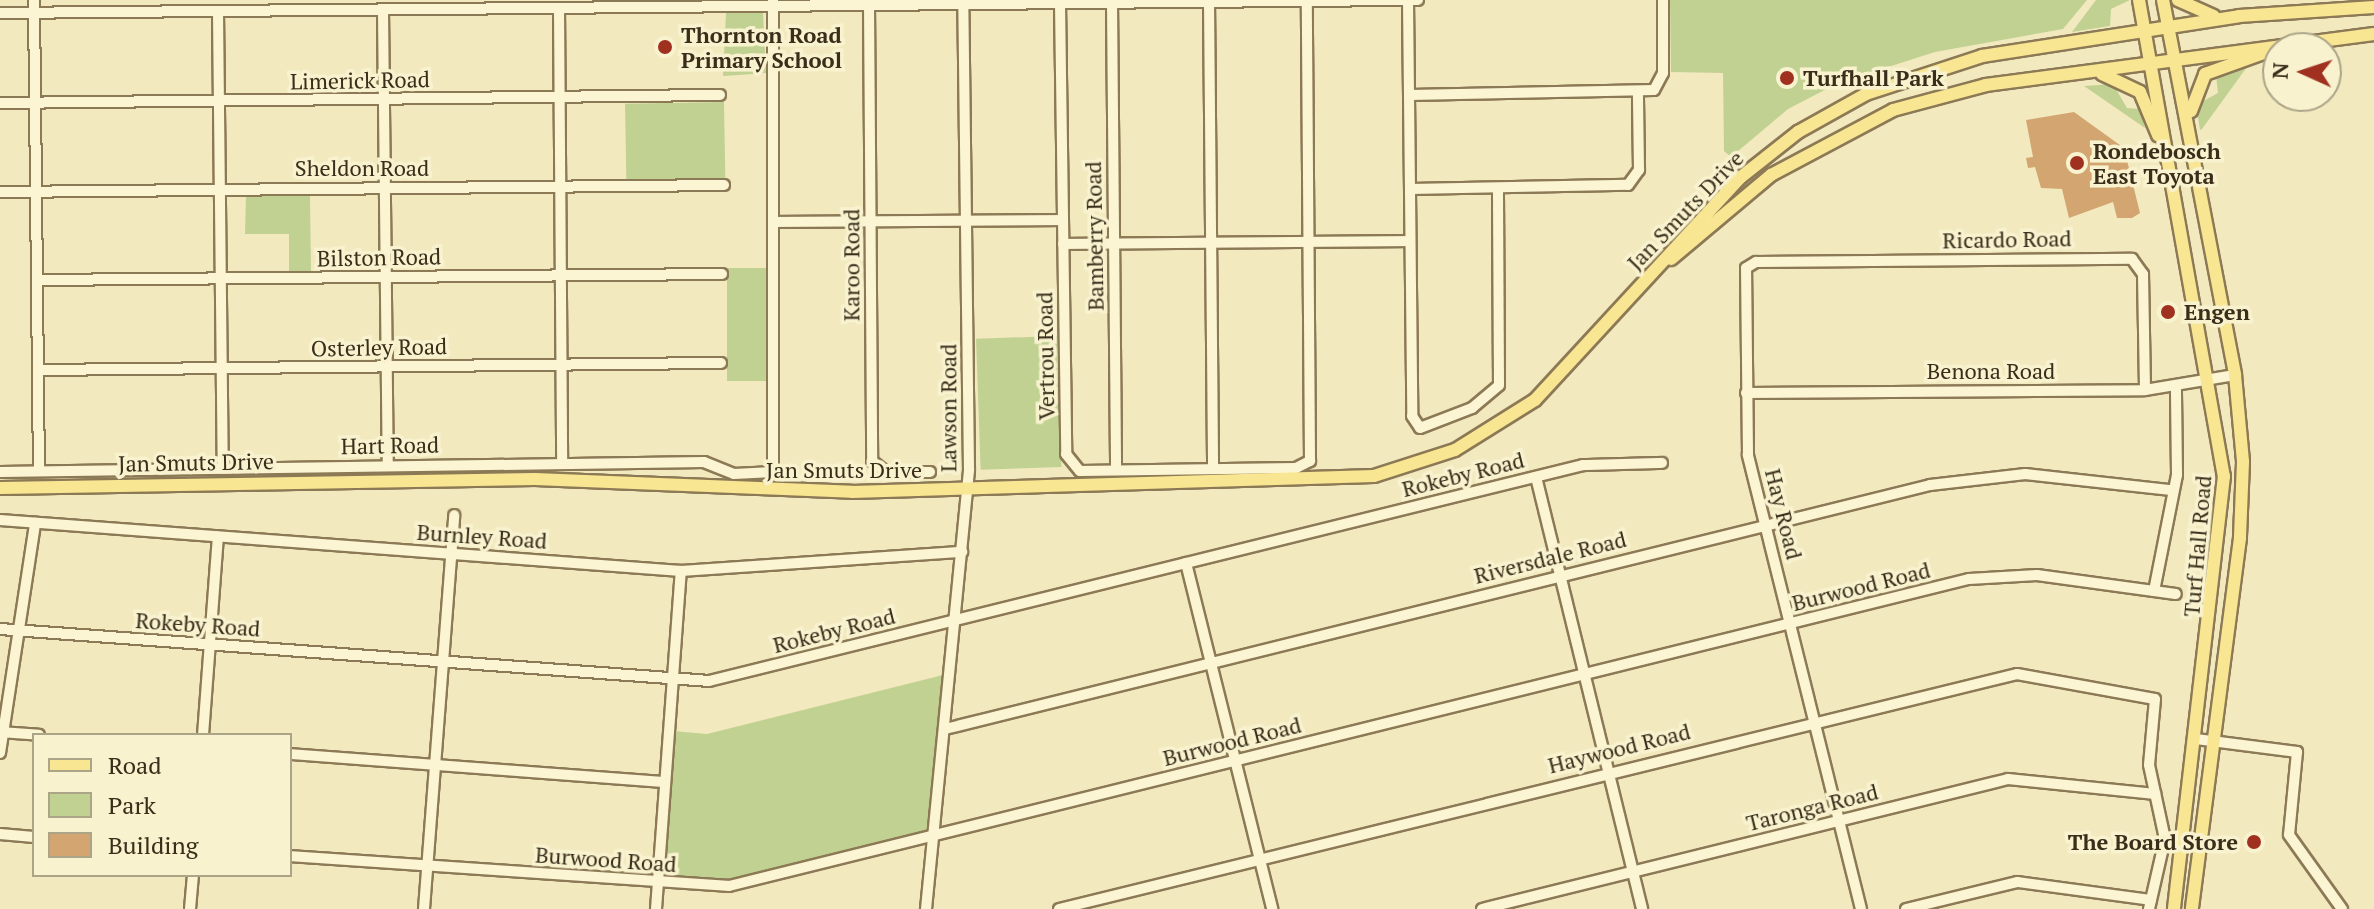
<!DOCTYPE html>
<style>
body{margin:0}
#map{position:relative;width:2374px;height:909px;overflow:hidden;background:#f2e9bf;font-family:"PT Serif",serif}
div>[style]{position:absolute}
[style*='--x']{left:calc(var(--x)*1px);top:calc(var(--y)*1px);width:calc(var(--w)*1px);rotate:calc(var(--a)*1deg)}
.green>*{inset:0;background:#c1d192;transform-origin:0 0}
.building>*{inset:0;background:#d3a671}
.roads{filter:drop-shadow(2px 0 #8c7955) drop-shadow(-2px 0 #8c7955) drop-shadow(0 2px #8c7955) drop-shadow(0 -2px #8c7955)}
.minor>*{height:10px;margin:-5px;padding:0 5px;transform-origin:5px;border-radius:5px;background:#fcf5d3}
.major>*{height:12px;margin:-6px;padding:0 6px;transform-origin:6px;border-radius:6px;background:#f9e693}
.dots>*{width:22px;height:22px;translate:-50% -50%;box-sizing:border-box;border:4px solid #f8f2cf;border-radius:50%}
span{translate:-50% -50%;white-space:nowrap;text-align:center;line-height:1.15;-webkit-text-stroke:7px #f8f2cf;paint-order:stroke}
.poi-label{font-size:22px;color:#3a2e1b;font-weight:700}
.left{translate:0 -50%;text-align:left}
.right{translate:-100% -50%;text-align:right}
.street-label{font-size:22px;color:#3a2e1b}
.legend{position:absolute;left:32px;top:733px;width:260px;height:144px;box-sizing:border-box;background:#f8f2cf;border:2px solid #aca487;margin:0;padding:10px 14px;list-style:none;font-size:24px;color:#3a2e1b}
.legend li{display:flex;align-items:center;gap:16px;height:40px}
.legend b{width:40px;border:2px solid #aca487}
.north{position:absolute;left:2262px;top:32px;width:80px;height:80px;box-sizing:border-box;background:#f8f2cf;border:2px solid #aca487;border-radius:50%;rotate:273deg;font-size:22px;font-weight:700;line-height:32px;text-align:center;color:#3a2e1b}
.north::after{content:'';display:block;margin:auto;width:28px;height:36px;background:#a03020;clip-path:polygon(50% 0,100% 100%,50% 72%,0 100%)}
</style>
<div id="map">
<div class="green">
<i style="clip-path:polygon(1670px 0,2087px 0,2063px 29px,1935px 52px,1838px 83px,1788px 109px,1731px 157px,1724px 151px,1723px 73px,1671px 72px)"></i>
<i style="clip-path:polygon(2096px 0,2130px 0,2111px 9px,2110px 26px,2072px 32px)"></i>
<i style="clip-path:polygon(726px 13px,763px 13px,766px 73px,723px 76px)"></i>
<i style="clip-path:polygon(2247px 67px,2202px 129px,2200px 130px,2196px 105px,2218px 93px,2216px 75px)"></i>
<i style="clip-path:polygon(2113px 84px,2127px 108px,2140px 109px,2145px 128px,2084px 86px)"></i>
<i style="left:724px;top:102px;width:76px;height:99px;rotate:89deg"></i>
<i style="clip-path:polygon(246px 196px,310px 196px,311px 272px,289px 272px,289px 234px,245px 234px)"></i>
<i style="left:727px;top:268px;width:42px;height:113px"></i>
<i style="left:1057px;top:336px;width:131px;height:81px;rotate:88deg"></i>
<i style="clip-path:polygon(943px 675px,926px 833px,734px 882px,664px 875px,673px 731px,707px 734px)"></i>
</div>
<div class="building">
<i style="clip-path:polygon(2074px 112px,2124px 148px,2140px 213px,2132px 218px,2117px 218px,2113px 202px,2069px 218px,2062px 189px,2041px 188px,2035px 167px,2028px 168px,2026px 158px,2033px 157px,2026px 120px)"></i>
</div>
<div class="roads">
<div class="minor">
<i style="--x:34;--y:0;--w:469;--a:89.4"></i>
<i style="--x:1209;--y:0;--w:469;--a:89.5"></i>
<i style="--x:1408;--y:0;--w:416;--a:89.4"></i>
<i style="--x:1412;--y:416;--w:14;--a:56"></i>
<i style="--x:1420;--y:428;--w:56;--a:-21"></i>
<i style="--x:1472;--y:408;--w:35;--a:-40"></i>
<i style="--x:1499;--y:385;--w:197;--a:-90.3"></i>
<i style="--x:1112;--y:2;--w:468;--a:89.5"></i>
<i style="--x:1060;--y:3;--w:451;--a:89.2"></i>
<i style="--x:1066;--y:454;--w:22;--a:51"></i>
<i style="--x:1080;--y:471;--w:216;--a:-0.8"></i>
<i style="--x:1296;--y:468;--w:16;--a:-27"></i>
<i style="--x:1310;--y:461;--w:460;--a:-90.4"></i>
<i style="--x:869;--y:4;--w:457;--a:89.6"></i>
<i style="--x:872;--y:461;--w:18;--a:38"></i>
<i style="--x:886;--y:472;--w:44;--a:0"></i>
<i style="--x:559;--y:8;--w:455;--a:89.6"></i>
<i style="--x:383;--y:10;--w:455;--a:89.4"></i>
<i style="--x:218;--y:12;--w:455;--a:89.4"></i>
<i style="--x:0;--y:13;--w:1418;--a:-0.53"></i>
<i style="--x:1410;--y:95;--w:244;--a:-1.2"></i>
<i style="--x:1654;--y:90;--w:19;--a:-62"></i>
<i style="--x:1663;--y:73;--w:73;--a:-90"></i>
<i style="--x:0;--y:103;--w:720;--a:-0.64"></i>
<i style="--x:1410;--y:189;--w:218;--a:-1.1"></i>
<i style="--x:1628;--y:185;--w:19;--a:-54"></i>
<i style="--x:1639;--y:170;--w:76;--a:-90.8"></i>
<i style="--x:0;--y:192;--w:724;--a:-0.55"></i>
<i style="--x:775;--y:222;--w:288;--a:-0.4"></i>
<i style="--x:1063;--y:244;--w:347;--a:-0.5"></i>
<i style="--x:37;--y:280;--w:685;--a:-0.5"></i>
<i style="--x:38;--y:370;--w:683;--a:-0.59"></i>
<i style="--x:1746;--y:393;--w:399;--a:-0.4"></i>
<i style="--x:2145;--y:390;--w:91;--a:-9.5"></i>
<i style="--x:0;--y:472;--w:704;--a:-0.81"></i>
<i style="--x:704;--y:462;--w:32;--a:22"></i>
<i style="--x:734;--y:474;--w:39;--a:-3"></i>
<i style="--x:773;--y:472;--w:472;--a:-90"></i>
<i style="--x:1536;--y:477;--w:445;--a:76.2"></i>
<i style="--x:0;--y:520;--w:683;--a:4.28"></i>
<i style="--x:681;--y:571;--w:282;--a:-3.9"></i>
<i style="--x:1186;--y:563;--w:357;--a:76"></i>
<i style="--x:2154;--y:591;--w:118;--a:-78.8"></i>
<i style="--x:2177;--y:475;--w:87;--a:-90.7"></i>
<i style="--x:0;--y:629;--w:711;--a:4.19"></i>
<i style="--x:709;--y:681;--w:900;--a:-13.88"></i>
<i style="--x:1583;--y:465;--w:79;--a:-1.5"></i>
<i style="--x:945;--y:729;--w:1015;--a:-13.91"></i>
<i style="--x:1930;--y:485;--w:96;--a:-6.6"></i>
<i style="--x:2025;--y:474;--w:147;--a:6.3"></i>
<i style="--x:0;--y:732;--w:39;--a:4"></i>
<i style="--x:203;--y:735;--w:199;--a:-85.7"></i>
<i style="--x:2196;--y:739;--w:102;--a:7.3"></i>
<i style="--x:2297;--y:752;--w:83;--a:95.5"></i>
<i style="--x:2289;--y:835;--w:91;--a:54.4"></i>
<i style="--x:0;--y:753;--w:233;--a:-81.3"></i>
<i style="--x:290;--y:754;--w:376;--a:4.3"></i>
<i style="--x:0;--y:834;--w:34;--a:5"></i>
<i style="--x:290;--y:856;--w:440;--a:3.9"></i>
<i style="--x:729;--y:886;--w:1277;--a:-13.91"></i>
<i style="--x:1969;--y:579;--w:68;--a:-3.4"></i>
<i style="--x:2037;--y:575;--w:140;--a:7.8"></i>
<i style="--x:190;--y:909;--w:34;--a:-85"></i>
<i style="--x:424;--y:909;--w:395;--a:-85.6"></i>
<i style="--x:656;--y:909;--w:339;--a:-85.8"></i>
<i style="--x:926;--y:909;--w:441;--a:-84.4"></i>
<i style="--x:969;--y:470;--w:470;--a:-90.7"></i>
<i style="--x:1059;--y:909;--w:986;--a:-13.78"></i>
<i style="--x:2017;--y:674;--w:140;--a:10.3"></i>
<i style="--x:2155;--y:699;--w:66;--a:95.2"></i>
<i style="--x:2149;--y:765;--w:76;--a:77.8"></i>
<i style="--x:2165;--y:839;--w:72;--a:102.9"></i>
<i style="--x:1482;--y:909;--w:542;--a:-13.88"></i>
<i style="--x:2008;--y:779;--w:148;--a:5.8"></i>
<i style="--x:1861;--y:909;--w:468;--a:-104"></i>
<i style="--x:1748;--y:455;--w:187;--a:-90.6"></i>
<i style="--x:1746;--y:268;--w:12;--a:-31"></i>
<i style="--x:1756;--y:262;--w:376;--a:-0.5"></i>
<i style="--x:2132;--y:259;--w:19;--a:54"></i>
<i style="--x:2143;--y:274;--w:116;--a:89"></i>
<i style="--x:1906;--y:909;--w:115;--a:-13.6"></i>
<i style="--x:2018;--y:882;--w:134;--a:7.7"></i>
</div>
<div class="major">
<i style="--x:2139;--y:0;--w:484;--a:79.9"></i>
<i style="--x:2224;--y:476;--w:436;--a:96.6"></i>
<i style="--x:2163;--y:0;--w:382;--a:79.1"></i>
<i style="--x:2235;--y:375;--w:87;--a:84.7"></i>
<i style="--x:2243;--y:462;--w:76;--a:92.3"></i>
<i style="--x:2240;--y:538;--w:374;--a:97.4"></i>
<i style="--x:2178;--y:0;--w:39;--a:24"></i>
<i style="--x:2102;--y:74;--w:42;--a:25.3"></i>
<i style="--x:2140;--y:92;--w:47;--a:67.3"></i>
<i style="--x:2191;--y:111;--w:40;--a:-69"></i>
<i style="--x:2205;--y:74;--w:65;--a:-19.8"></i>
<i style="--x:1671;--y:259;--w:131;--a:-40"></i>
<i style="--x:1771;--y:175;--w:138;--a:-28"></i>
<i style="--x:1893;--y:110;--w:96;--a:-15"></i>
<i style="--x:1986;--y:85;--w:391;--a:-7.5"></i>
<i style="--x:0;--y:488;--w:535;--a:-0.96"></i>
<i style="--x:535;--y:479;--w:317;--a:2.3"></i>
<i style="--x:852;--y:492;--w:522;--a:-1.76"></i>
<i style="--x:1374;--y:476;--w:85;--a:-17.8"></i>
<i style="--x:1455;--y:450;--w:94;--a:-32"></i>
<i style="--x:1535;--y:400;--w:304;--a:-47.3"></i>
<i style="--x:1741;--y:177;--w:73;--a:-38.3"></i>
<i style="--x:1798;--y:132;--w:78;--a:-29.2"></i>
<i style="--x:1866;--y:94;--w:122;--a:-18.1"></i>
<i style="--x:1982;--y:56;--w:260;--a:-8.8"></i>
<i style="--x:2239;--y:16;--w:135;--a:-3.8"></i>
</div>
</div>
<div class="dots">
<i style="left:665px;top:47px;background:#a03020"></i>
<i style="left:1787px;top:78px;background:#a03020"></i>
<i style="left:2077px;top:163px;background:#a03020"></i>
<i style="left:2168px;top:312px;background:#a03020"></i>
<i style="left:2254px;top:842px;background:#a03020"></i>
</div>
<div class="poi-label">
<span class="left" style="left:681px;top:47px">Thornton Road<br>Primary School</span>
<span class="left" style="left:1803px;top:78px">Turfhall Park</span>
<span class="left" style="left:2093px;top:163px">Rondebosch<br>East Toyota</span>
<span class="left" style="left:2184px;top:312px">Engen</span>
<span class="right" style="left:2238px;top:842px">The Board Store</span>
</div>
<div class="street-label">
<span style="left:360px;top:80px;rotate:-1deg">Limerick Road</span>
<span style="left:362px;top:168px">Sheldon Road</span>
<span style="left:1685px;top:210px;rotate:-46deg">Jan Smuts Drive</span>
<span style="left:1094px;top:236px;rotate:-91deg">Bamberry Road</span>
<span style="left:2007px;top:239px;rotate:-1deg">Ricardo Road</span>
<span style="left:379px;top:257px;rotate:-1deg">Bilston Road</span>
<span style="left:851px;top:265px;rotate:-90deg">Karoo Road</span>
<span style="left:379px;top:347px;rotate:-1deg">Osterley Road</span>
<span style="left:1045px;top:356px;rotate:-91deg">Vertrou Road</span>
<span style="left:1991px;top:371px">Benona Road</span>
<span style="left:948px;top:408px;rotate:-90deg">Lawson Road</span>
<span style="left:390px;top:445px;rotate:-1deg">Hart Road</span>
<span style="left:196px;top:462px;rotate:-1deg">Jan Smuts Drive</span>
<span style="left:844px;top:470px">Jan Smuts Drive</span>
<span style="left:1463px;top:474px;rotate:-14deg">Rokeby Road</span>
<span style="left:1784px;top:514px;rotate:76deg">Hay Road</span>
<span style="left:482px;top:536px;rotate:4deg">Burnley Road</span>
<span style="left:2197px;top:546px;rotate:-85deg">Turf Hall Road</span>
<span style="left:1550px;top:557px;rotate:-14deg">Riversdale Road</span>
<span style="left:1861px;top:586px;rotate:-14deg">Burwood Road</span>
<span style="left:198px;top:624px;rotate:4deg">Rokeby Road</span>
<span style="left:834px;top:630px;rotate:-14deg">Rokeby Road</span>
<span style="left:1232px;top:741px;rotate:-14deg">Burwood Road</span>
<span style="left:1619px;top:748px;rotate:-14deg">Haywood Road</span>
<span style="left:1812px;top:807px;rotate:-14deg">Taronga Road</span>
<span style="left:606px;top:859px;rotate:4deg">Burwood Road</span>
</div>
<ul class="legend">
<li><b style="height:10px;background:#f9e693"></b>Road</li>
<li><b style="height:22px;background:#c1d192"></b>Park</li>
<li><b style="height:22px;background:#d3a671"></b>Building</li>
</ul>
<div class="north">N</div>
</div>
